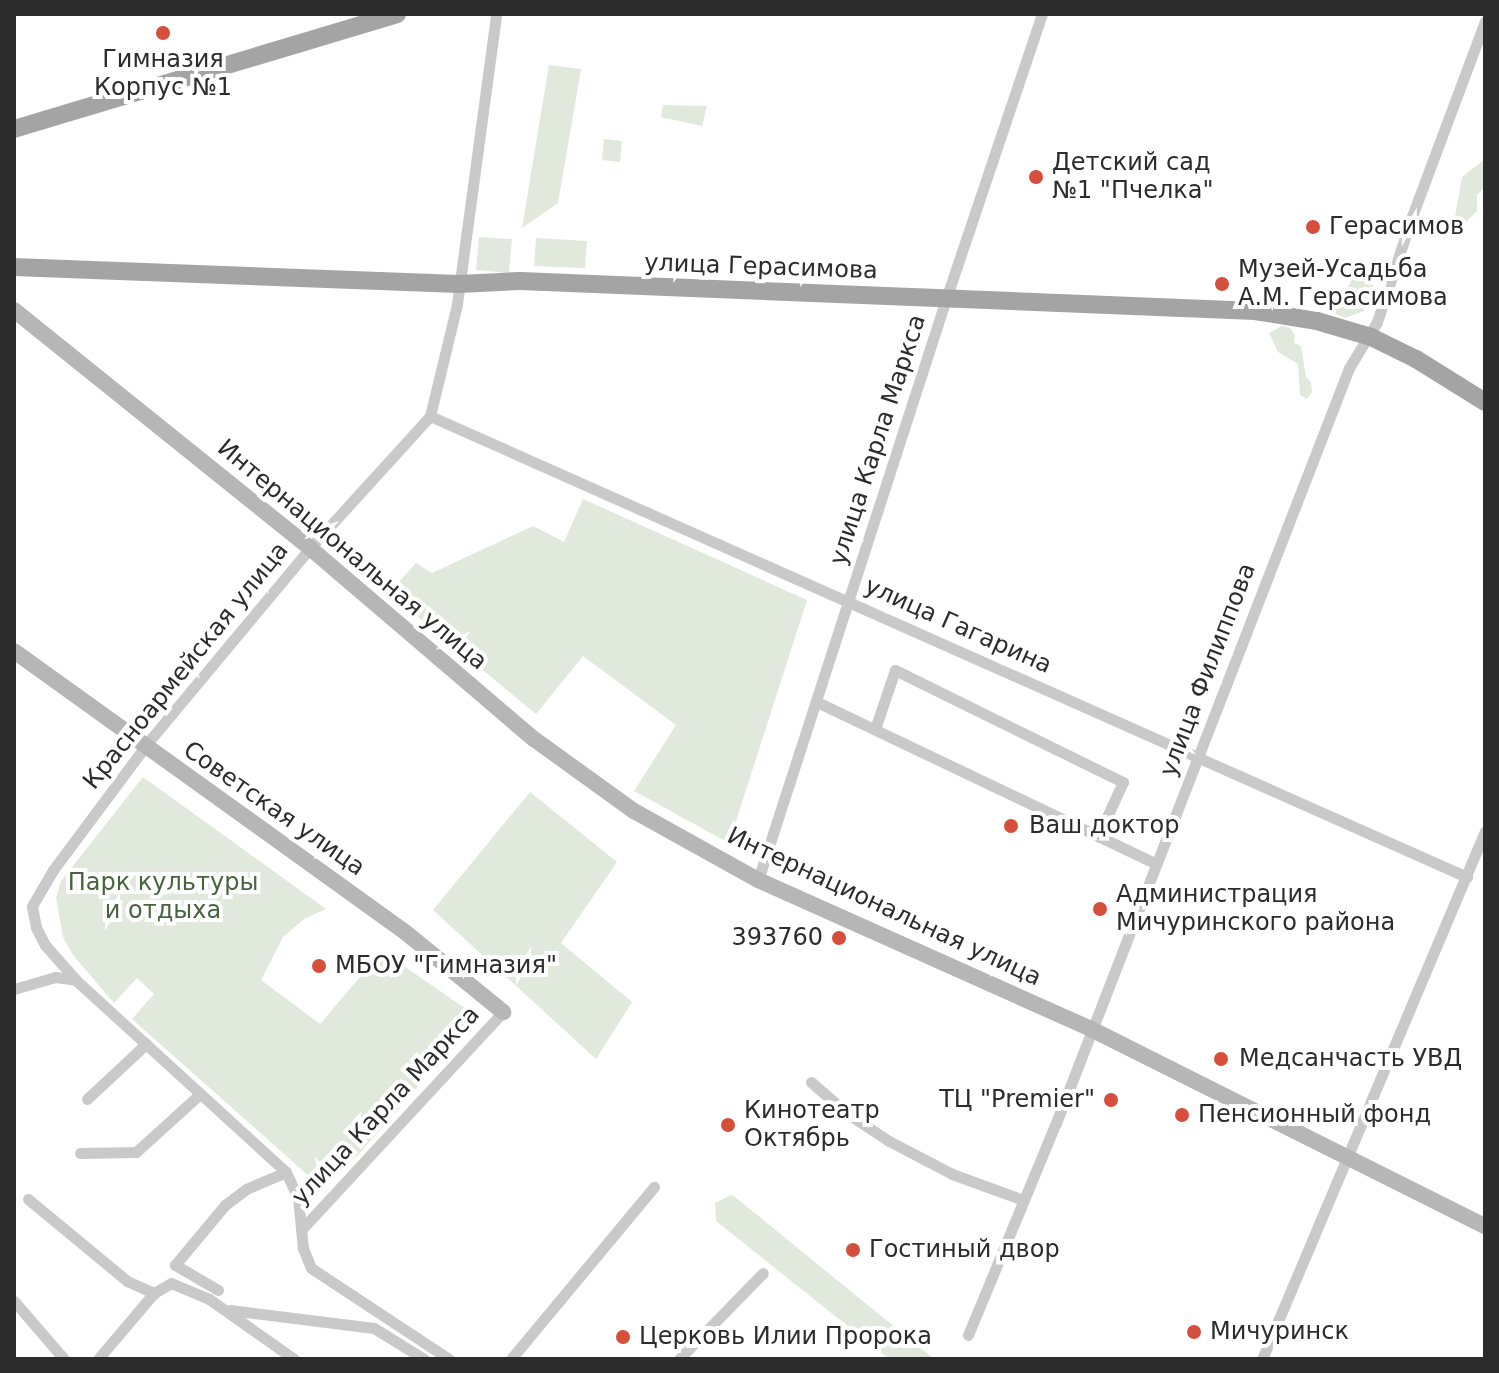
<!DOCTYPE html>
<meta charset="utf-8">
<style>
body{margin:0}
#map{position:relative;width:1499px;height:1373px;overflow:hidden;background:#fff;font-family:"DejaVu Sans",sans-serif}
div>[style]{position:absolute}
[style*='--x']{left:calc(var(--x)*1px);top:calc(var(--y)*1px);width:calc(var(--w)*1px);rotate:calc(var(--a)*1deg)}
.green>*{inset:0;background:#e0e9db}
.street>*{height:11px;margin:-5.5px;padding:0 5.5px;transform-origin:5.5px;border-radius:5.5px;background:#c9c9c9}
.secondary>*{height:16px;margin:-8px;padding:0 8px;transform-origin:8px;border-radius:8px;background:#b6b6b6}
.primary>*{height:18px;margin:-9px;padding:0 9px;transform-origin:9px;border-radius:9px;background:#a4a4a4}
.dots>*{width:22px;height:22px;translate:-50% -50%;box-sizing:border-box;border:4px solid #fff;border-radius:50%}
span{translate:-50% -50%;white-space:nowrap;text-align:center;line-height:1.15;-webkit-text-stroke:8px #fff;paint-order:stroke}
.poi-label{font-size:24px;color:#2c2c2c}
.left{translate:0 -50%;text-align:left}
.right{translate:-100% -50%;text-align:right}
.street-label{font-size:24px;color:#2c2c2c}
.park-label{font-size:24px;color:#48643e}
.frame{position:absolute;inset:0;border:16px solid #2c2c2c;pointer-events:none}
</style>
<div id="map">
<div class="green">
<div style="clip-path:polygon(549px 65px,581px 69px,558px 203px,522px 228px)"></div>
<div style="clip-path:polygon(663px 105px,707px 106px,702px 126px,661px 117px)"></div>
<div style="clip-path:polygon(604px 139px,622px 141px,620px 162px,602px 160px)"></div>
<div style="clip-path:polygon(1485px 159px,1485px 187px,1477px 195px,1477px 211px,1461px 227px,1454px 223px,1462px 177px)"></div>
<div style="clip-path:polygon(479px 237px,512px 239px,509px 273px,476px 270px)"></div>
<div style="clip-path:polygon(536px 238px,587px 241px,585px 268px,534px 266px)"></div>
<div style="clip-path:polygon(1363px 275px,1374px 283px,1364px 311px,1345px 318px,1334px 313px,1330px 305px,1335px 294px,1346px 291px,1353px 277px)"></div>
<div style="clip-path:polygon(1282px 326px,1290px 328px,1295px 335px,1294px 343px,1301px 346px,1306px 377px,1311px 382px,1312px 392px,1307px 399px,1300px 395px,1298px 364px,1278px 352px,1269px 333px)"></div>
<div style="clip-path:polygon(583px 499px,807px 600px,729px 843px,634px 791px,676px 725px,583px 656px,536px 714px,389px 593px,416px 563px,432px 573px,533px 526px,564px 542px)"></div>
<div style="clip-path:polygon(143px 777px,326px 909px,304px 919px,283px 937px,261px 980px,320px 1024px,382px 951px,479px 1018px,358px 1155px,319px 1185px,132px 1019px,154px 994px,137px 978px,114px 1003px,73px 955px,63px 937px,56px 898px,61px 881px)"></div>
<div style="clip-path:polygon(530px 792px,617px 862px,561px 943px,632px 1002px,596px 1059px,433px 910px)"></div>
<div style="clip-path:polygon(731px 1195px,735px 1197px,934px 1359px,889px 1359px,716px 1221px,715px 1203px)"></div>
</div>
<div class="street">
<div style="--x:430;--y:416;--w:1135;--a:23.97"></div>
<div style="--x:817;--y:702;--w:374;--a:25.5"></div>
<div style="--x:875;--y:729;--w:62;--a:-71.3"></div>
<div style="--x:895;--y:670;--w:254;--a:26.2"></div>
<div style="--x:1123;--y:782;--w:60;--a:114.8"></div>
<div style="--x:758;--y:880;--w:611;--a:-72.07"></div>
<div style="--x:946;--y:299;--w:301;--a:-71.4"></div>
<div style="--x:14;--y:989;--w:43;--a:-16.3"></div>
<div style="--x:55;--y:977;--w:21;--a:8"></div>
<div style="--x:811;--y:1082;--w:49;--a:40.9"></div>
<div style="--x:848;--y:1114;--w:49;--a:33.4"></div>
<div style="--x:889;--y:1141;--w:71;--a:27.6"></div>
<div style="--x:952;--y:1174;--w:76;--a:20.1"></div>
<div style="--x:87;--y:1099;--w:81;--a:-43"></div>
<div style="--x:80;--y:1153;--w:56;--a:-1"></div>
<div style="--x:136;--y:1152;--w:86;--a:-42.2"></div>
<div style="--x:28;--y:1199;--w:129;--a:39.6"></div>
<div style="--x:127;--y:1281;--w:30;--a:24"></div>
<div style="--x:301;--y:1230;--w:297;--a:-47.2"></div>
<div style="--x:218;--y:1290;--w:50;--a:-149.8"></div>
<div style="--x:175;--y:1265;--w:78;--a:-50.2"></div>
<div style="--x:225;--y:1205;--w:26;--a:-37"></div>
<div style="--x:246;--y:1189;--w:43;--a:-23"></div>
<div style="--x:14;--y:1301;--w:77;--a:49.2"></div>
<div style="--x:230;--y:1310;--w:145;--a:7.1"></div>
<div style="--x:374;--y:1328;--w:59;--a:31.8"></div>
<div style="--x:968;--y:1335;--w:230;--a:-67.5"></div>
<div style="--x:1056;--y:1123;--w:810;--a:-68.79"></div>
<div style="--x:1349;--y:368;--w:54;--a:-58.7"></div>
<div style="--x:1377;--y:322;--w:108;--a:-71.7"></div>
<div style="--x:1411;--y:219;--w:211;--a:-69.5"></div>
<div style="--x:98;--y:1359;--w:87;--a:-49.7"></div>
<div style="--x:154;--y:1293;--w:20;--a:-30"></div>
<div style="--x:171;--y:1283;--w:41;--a:22.8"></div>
<div style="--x:209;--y:1299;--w:104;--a:35.2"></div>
<div style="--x:449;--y:1359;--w:165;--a:-146.6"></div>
<div style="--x:311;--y:1268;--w:22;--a:-112"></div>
<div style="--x:303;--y:1248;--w:50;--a:-95.7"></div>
<div style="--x:298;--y:1198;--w:29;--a:-115"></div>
<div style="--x:286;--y:1172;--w:285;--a:-137.6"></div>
<div style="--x:76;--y:980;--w:47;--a:-131.5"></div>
<div style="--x:45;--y:945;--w:20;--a:-117"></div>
<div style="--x:36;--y:927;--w:21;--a:-101"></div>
<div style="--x:32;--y:906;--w:42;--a:-59.7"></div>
<div style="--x:53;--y:870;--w:162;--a:-53.3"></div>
<div style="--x:150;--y:740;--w:250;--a:-50.2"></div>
<div style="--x:310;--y:548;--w:178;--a:-47.7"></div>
<div style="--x:430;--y:416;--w:115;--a:-76.4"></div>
<div style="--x:457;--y:304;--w:293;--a:-82.3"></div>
<div style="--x:511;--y:1359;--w:224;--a:-50.3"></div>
<div style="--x:679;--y:1359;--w:120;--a:-45.7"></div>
<div style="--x:1262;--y:1359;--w:573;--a:-67.1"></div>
</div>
<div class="secondary">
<div style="--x:14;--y:310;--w:380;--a:38.8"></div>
<div style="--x:310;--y:548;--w:294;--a:40.5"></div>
<div style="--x:534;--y:739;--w:123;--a:35.8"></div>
<div style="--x:634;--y:811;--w:142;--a:29.1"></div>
<div style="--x:758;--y:880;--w:365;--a:24.1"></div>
<div style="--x:1091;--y:1029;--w:441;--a:26.6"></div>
<div style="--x:14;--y:651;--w:481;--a:35.7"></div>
<div style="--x:405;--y:932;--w:127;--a:39.2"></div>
</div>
<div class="primary">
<div style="--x:14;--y:129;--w:400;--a:-16.7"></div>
<div style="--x:14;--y:267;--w:445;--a:2.2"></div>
<div style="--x:459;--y:284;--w:61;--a:-2.8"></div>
<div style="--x:520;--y:281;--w:736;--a:2.34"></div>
<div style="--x:1255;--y:311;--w:63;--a:9.2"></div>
<div style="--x:1317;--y:321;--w:56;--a:16.5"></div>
<div style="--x:1371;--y:337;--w:50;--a:26.1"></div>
<div style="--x:1416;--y:359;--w:81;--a:31.9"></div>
</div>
<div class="dots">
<div style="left:163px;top:33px;background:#d64f3c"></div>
<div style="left:1036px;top:177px;background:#d64f3c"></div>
<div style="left:1313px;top:227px;background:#d64f3c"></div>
<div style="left:1222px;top:284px;background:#d64f3c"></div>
<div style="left:1011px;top:826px;background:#d64f3c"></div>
<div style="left:1100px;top:909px;background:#d64f3c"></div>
<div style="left:839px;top:938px;background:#d64f3c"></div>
<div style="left:319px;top:966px;background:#d64f3c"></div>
<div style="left:1221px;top:1059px;background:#d64f3c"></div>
<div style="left:1111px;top:1100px;background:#d64f3c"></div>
<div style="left:1182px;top:1115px;background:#d64f3c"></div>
<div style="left:728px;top:1125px;background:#d64f3c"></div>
<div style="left:853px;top:1250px;background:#d64f3c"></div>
<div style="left:1194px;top:1332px;background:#d64f3c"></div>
<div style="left:623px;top:1337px;background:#d64f3c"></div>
</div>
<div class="poi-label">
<span style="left:163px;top:74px">Гимназия<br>Корпус №1</span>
<span class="left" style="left:1052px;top:177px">Детский сад<br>№1 "Пчелка"</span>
<span class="left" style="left:1329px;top:227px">Герасимов</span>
<span class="left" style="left:1238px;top:284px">Музей-Усадьба<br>А.М. Герасимова</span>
<span class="left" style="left:1029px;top:826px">Ваш доктор</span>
<span class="left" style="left:1116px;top:909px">Администрация<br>Мичуринского района</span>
<span class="right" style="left:823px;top:938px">393760</span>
<span class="left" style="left:335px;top:966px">МБОУ "Гимназия"</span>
<span class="left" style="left:1239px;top:1059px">Медсанчасть УВД</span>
<span class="right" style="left:1095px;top:1100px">ТЦ "Premier"</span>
<span class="left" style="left:744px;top:1125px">Кинотеатр<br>Октябрь</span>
<span class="left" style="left:1198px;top:1115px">Пенсионный фонд</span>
<span class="left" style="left:869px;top:1250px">Гостиный двор</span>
<span class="left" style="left:1210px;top:1332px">Мичуринск</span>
<span class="left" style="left:639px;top:1337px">Церковь Илии Пророка</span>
</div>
<div class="street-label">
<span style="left:761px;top:267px;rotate:2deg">улица Герасимова</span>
<span style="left:878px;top:440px;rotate:-72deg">улица Карла Маркса</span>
<span style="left:352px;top:555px;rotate:40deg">Интернациональная улица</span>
<span style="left:958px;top:626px;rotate:24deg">улица Гагарина</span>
<span style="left:186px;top:666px;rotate:-51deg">Красноармейская улица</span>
<span style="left:1208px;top:670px;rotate:-69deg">улица Филиппова</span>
<span style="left:274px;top:809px;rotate:35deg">Советская улица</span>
<span style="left:884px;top:907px;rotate:25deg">Интернациональная улица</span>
<span style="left:386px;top:1106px;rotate:-47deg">улица Карла Маркса</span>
</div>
<div class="park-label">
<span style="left:163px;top:897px">Парк культуры<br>и отдыха</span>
</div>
<div class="frame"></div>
</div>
